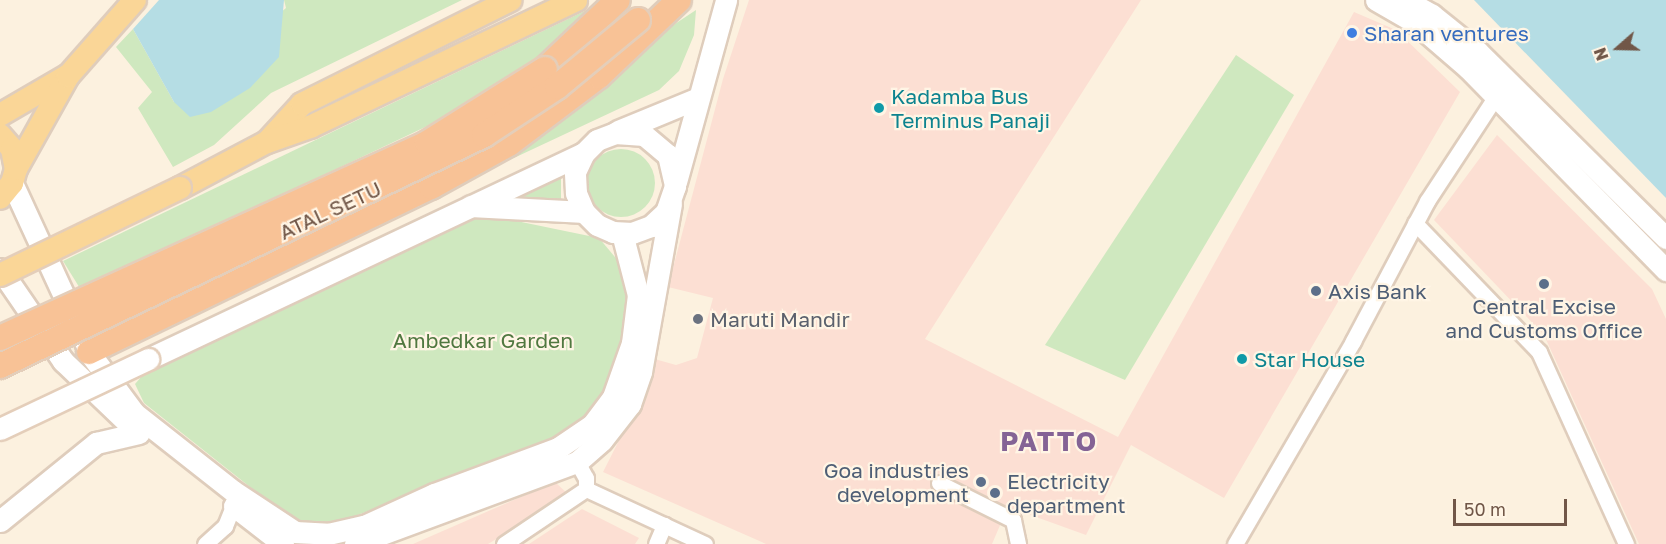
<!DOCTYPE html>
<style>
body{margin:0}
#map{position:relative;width:1666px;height:544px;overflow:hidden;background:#fcf1df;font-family:"Golos Text",sans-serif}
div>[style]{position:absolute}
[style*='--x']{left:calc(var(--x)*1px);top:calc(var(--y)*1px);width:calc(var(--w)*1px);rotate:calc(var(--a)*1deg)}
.commercial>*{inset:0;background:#fcdfd3}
.green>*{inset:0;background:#cfe8bf}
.round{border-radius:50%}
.water>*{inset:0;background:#b5dde4}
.roads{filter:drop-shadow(2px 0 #dfcdbc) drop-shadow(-2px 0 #dfcdbc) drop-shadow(0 2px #dfcdbc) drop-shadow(0 -2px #dfcdbc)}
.minor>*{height:15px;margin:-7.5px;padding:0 7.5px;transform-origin:7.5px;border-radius:7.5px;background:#fff}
.secondary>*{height:21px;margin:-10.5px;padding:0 10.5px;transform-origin:10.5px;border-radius:10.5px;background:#fff}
.primary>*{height:22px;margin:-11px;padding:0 11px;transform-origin:11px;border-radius:11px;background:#fad697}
.trunk>*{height:24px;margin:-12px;padding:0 12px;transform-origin:12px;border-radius:12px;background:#f8c296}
.bridges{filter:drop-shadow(2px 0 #e4ceba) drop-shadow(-2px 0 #e4ceba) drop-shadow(0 2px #e4ceba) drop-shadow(0 -2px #e4ceba)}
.secondary-bridge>*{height:21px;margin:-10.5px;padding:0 10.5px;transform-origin:10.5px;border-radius:10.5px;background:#fff}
.primary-bridge>*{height:22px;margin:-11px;padding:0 11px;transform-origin:11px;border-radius:11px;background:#fad697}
.trunk-bridge>*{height:24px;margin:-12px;padding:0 12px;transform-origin:12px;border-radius:12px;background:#f8c296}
.dots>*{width:16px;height:16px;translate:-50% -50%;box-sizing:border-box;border:3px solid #fff5e5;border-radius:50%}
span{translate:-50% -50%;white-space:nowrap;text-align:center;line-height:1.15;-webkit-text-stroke:4.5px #fff5e5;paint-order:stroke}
.shop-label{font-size:21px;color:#366cbe}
.left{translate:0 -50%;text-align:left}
.culture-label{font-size:21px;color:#0d838f}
.street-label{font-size:21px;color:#715748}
.service-label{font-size:21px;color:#4e5e75}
.right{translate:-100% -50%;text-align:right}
.worship-label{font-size:21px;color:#5b616d}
.park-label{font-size:21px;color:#507840}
.district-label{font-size:27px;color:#846395;font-weight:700;letter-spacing:1.5px}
.north{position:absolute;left:1588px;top:18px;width:60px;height:60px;-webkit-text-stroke:4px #fff5e5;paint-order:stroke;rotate:250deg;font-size:16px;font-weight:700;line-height:24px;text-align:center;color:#715748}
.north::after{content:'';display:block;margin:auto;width:21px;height:27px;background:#715748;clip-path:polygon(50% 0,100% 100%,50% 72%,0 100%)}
.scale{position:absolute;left:1453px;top:499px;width:114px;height:27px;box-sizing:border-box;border:3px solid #715748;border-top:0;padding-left:8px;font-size:18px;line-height:21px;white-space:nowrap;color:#715748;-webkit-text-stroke:4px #fff5e5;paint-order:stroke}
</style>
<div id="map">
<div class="commercial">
<div style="clip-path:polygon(749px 0,1141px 0,925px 339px,1118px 437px,1354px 12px,1396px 30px,1460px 92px,1224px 498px,1131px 445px,1086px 535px,1008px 507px,940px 473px,932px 490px,1001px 523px,992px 544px,766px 544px,603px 472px,641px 397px,651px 358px,676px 365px,697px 358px,713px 298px,668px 287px,723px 79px)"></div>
<div style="clip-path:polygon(1497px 135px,1652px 289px,1666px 319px,1666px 544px,1639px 544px,1544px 335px,1434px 220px)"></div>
<div style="clip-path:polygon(555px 482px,569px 495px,488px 544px,413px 544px)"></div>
<div style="clip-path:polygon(582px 509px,639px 538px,635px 544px,529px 544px)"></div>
</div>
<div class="green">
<div style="clip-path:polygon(284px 0,462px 0,271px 93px,214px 145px,173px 167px,138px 108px,152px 92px,116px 47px,133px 29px,174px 102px,286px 8px)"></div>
<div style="clip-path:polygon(593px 7px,537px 58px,438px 121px,81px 290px,63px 261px)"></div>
<div style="clip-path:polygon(696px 10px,694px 35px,679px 71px,659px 90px,128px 339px,414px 197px)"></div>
<div style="clip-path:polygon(1236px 55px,1294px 95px,1125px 380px,1045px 345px)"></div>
<div class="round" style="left:587px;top:149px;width:68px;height:68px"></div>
<div style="clip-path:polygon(561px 168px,561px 199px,507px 199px)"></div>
<div style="clip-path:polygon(473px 212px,599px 238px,620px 263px,629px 301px,627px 337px,603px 398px,591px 413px,555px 440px,334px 524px,310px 524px,294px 522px,144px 403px,135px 384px,149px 368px)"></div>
</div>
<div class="water">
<div style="clip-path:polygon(159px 0,284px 0,279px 57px,250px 88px,211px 112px,190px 117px,174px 102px,133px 29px)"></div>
<div style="clip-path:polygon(1474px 0,1666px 0,1666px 198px)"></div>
</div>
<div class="roads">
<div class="minor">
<div style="--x:1415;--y:223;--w:179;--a:46.1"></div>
<div style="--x:1539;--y:352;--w:211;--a:65.6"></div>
<div style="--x:577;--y:462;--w:18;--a:61"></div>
<div style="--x:586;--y:478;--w:11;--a:90"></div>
<div style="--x:939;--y:483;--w:83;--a:26.6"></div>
<div style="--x:1013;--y:520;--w:25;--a:78"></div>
<div style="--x:586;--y:489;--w:131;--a:24.8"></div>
<div style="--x:205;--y:544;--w:27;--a:-42"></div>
<div style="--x:225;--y:526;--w:22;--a:-68"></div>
<div style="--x:504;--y:544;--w:99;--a:-33.9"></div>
<div style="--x:656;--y:544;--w:21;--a:-67"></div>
<div style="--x:1235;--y:544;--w:235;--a:-59.8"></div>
<div style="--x:1353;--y:341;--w:158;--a:-62.1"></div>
<div style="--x:1427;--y:201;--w:133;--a:-56.7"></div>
</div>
<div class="secondary">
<div style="--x:1376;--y:0;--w:46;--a:29.9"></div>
<div style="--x:1416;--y:23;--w:69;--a:40.9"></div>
<div style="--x:1468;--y:68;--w:283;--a:45.6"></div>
<div style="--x:1405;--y:0;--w:31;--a:29"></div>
<div style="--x:1432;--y:15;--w:58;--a:38.7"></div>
<div style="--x:1477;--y:51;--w:266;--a:44.7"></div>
<div style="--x:618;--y:131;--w:87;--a:-22.4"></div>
<div style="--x:676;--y:182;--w:189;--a:-74.6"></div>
<div style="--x:12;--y:183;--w:189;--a:65.3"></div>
<div style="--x:91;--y:355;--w:72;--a:53.4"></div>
<div style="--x:134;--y:413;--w:126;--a:38.2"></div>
<div style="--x:233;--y:491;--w:74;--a:33.5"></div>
<div style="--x:295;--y:532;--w:33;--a:3"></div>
<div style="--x:328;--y:534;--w:37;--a:-13"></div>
<div style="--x:364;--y:526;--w:77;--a:-24.6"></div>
<div style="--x:434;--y:494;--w:132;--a:-20.4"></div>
<div style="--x:558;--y:448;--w:41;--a:-34.1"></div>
<div style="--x:592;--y:425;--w:35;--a:-53"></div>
<div style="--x:613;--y:397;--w:57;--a:-70.6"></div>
<div style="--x:632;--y:343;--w:48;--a:-82.9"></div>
<div style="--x:638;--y:295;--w:64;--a:-104.5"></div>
<div style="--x:471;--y:206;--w:113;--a:3"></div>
<div style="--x:0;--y:269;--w:112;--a:55.6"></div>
<div style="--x:63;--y:361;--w:94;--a:43.7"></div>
<div style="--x:148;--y:359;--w:482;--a:-25.3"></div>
<div style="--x:584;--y:153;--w:18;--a:-45"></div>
<div style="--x:597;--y:140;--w:19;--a:-21"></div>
<div style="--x:615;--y:133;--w:29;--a:4"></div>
<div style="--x:644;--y:135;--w:31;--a:40"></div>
<div style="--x:668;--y:155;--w:32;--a:77"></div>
<div style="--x:675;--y:186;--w:28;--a:109"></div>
<div style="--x:666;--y:212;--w:21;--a:137"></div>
<div style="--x:651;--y:226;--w:20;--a:160"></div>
<div style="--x:632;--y:233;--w:19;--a:-177"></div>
<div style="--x:613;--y:232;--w:17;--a:-156"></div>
<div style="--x:597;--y:225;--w:18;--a:-135"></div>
<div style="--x:584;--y:212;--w:21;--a:-113"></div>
<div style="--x:576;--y:193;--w:21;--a:-93"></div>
<div style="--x:575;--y:172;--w:21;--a:-65"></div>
<div style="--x:234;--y:506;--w:62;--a:37.8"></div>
<div style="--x:0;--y:521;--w:124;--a:-39.1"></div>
<div style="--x:96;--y:443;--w:44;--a:-13.1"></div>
<div style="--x:355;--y:544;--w:237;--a:-20.3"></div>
<div style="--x:577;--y:462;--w:33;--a:-41"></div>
<div style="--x:602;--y:440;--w:46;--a:-52.1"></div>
<div style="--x:630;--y:404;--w:34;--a:-71"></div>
<div style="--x:641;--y:372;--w:171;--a:-79.9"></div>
</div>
<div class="primary">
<div style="--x:0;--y:115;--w:78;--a:-30.2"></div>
<div style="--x:0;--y:135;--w:18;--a:49"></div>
<div style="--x:12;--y:149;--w:20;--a:79"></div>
<div style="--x:16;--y:169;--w:15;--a:106"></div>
<div style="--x:12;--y:183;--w:19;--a:129"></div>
<div style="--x:268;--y:141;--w:50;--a:-47.4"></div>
<div style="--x:302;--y:104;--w:233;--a:-26.5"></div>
<div style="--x:16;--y:169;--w:107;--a:-60.8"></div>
<div style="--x:68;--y:76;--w:101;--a:-48.6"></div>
<div style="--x:180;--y:188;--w:98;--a:-27.9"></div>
<div style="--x:267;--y:142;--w:46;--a:-19.2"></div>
<div style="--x:310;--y:127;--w:295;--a:-25.5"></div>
</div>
<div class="trunk">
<div style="--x:545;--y:69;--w:100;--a:-43.4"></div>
<div style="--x:89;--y:352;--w:380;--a:-25.8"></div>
<div style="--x:431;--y:187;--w:89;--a:-28.9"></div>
<div style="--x:509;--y:144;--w:113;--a:-37.1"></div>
<div style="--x:599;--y:76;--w:110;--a:-43.5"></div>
</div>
</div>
<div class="bridges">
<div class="secondary-bridge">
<div style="--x:0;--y:429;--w:164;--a:-25.3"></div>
</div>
<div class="primary-bridge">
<div style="--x:0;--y:275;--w:200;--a:-25.8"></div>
</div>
<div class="trunk-bridge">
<div style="--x:0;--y:338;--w:469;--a:-24.5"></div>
<div style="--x:427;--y:143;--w:139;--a:-32.1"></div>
<div style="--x:0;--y:366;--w:536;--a:-25.51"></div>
<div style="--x:484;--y:135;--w:87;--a:-33.3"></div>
<div style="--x:557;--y:87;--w:105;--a:-39.6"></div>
</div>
</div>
<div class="dots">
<div style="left:1352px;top:33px;background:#3f7fe0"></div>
<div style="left:879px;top:108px;background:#0f9aa8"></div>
<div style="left:1544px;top:284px;background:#5c6f8a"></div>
<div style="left:1316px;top:291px;background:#5c6f8a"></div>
<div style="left:698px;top:319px;background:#6b7280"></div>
<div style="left:1242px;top:359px;background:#0f9aa8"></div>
<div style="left:981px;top:482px;background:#5c6f8a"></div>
<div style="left:995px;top:493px;background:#5c6f8a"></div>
</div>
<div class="shop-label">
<span class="left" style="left:1364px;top:33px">Sharan ventures</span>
</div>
<div class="culture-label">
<span class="left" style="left:891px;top:108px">Kadamba Bus<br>Terminus Panaji</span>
<span class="left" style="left:1254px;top:359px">Star House</span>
</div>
<div class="street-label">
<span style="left:330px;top:210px;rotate:-25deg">ATAL SETU</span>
</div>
<div class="service-label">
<span class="left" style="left:1328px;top:291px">Axis Bank</span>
<span style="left:1544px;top:318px">Central Excise<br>and Customs Office</span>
<span class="right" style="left:969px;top:482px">Goa industries<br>development</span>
<span class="left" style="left:1007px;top:493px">Electricity<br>department</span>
</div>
<div class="worship-label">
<span class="left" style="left:710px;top:319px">Maruti Mandir</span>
</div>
<div class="park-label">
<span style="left:483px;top:340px">Ambedkar Garden</span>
</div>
<div class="district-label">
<span style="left:1049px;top:442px">PATTO</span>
</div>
<div class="north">N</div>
<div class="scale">50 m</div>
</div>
